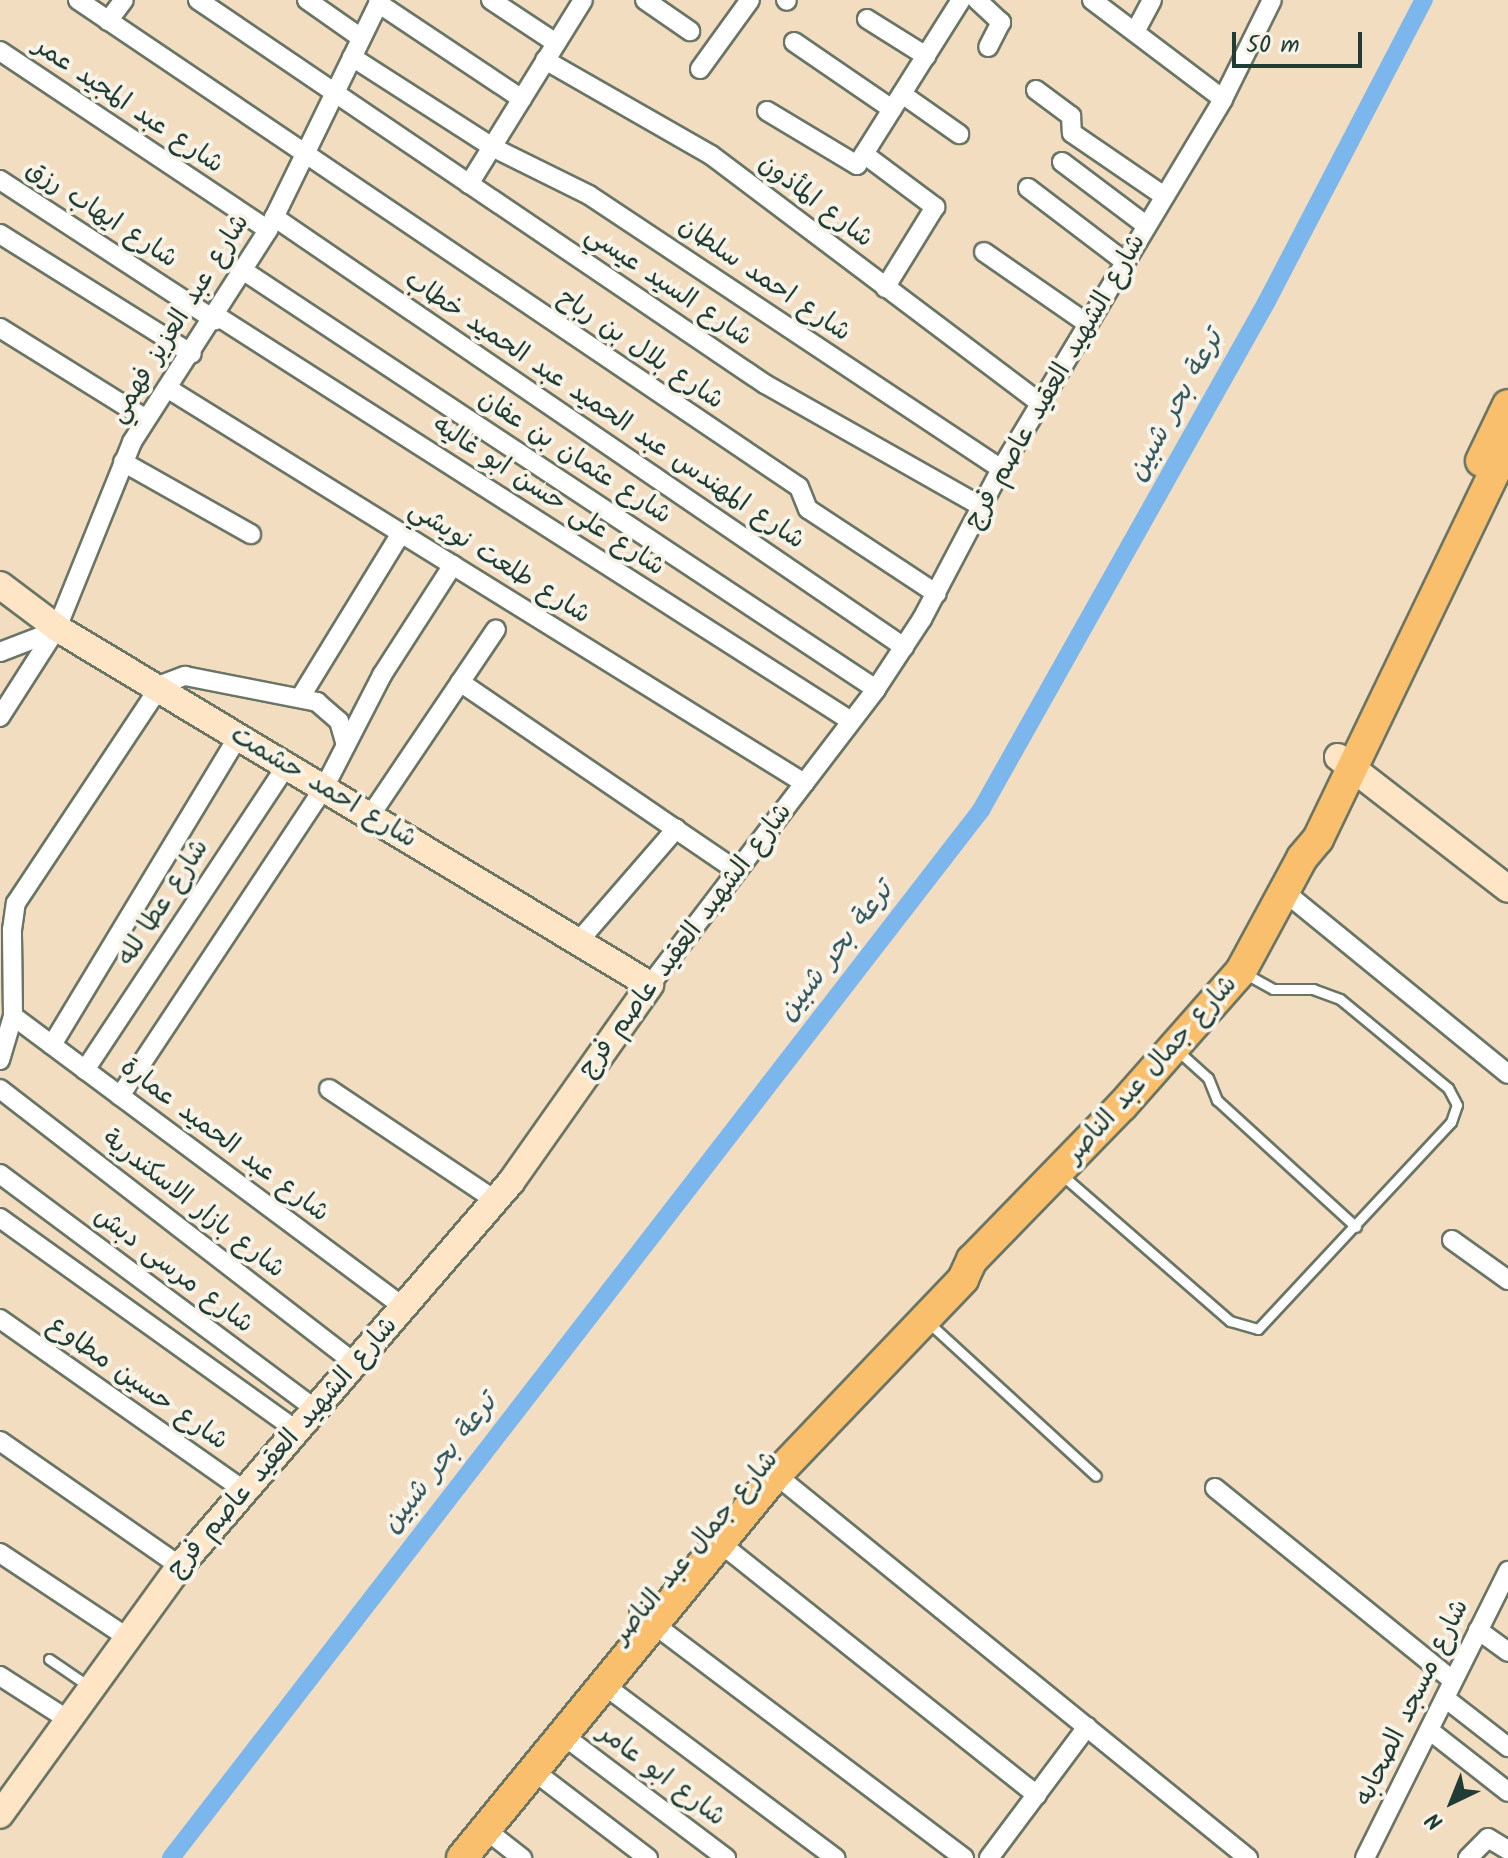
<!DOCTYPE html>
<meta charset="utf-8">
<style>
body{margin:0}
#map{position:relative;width:1508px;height:1858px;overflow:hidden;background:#f3ddc0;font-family:Kalam,"Playpen Sans Arabic",sans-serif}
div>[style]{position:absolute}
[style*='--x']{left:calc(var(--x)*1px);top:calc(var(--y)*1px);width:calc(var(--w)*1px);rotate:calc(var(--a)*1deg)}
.canal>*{height:18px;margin:-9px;padding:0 9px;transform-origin:9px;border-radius:9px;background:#7bb6ec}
.roads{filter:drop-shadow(2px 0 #697565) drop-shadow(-2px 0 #697565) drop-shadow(0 2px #697565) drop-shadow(0 -2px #697565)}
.lane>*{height:9px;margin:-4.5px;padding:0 4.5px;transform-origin:4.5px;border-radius:4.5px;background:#fff}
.street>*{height:18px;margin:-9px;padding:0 9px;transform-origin:9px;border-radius:9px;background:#fff}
.secondary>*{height:26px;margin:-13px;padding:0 13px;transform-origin:13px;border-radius:13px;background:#fde5c5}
.primary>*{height:30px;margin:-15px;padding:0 15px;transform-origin:15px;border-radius:15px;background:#f9bf6d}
span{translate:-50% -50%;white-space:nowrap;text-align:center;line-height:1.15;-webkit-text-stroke:8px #f7f3e8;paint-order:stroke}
.street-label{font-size:26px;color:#1f3d34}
.water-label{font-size:28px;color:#365b62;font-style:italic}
.north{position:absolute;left:1412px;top:1762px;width:80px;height:80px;-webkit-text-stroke:6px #f7f3e8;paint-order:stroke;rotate:223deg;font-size:22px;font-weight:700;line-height:32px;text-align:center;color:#1f3d34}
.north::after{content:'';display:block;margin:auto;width:28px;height:36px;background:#1f3d34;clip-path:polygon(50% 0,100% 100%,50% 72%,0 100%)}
.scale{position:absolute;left:1232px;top:32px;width:130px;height:36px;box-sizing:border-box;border:4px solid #1f3d34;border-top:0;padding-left:10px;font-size:24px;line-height:28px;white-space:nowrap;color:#1f3d34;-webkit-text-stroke:6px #f7f3e8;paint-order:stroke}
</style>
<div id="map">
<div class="canal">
<div style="--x:171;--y:1858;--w:1325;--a:-52.3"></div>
<div style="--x:981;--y:810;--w:582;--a:-60.66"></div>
<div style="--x:1266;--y:303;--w:342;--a:-62.5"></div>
</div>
<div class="roads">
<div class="lane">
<div style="--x:1178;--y:1051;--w:40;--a:42"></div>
<div style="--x:1208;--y:1078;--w:24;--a:68"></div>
<div style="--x:1217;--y:1100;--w:188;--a:42.4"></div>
<div style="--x:1062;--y:1175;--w:223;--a:41"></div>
<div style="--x:1230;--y:1321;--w:29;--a:16"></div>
<div style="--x:1258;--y:1329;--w:283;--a:-47"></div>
<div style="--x:1451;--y:1122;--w:18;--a:-71"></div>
<div style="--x:1457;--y:1105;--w:19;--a:-118"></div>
<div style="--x:1448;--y:1088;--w:140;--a:-140.5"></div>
<div style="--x:1340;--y:999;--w:29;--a:-160"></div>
<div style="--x:1313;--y:989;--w:40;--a:180"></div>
<div style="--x:1273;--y:989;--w:33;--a:-151"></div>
<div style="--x:929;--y:1323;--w:226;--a:42.5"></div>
<div style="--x:49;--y:1659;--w:50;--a:34.3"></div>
</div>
<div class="street">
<div style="--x:78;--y:0;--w:870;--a:34.04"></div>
<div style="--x:799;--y:487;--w:24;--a:68"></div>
<div style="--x:808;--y:509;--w:154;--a:33.4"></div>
<div style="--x:198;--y:0;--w:685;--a:34.11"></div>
<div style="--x:765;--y:384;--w:249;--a:29.5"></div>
<div style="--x:307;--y:0;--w:66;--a:35.1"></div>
<div style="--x:491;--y:0;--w:78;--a:33.5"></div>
<div style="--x:645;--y:0;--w:55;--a:34.6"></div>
<div style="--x:786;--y:0;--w:1;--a:45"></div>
<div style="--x:977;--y:0;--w:33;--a:43"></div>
<div style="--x:1001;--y:22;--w:28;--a:117"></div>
<div style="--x:1092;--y:0;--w:164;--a:37.1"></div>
<div style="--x:378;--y:3;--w:173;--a:33.7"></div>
<div style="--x:867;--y:19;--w:70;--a:32.1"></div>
<div style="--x:108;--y:21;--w:26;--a:-53"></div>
<div style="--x:1135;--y:32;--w:36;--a:-62"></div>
<div style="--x:794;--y:42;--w:119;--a:34.4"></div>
<div style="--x:0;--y:51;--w:322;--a:33.7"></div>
<div style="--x:352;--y:57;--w:166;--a:32.7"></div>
<div style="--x:492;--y:147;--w:108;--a:26.3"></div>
<div style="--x:589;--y:195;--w:495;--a:33.6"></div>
<div style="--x:545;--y:60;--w:191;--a:29.8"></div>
<div style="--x:711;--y:155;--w:412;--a:37"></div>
<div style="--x:700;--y:69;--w:85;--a:-54.1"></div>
<div style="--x:1036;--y:90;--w:44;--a:36.6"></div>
<div style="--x:1071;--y:116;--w:17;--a:87"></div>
<div style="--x:1072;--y:133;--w:112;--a:34.4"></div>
<div style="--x:902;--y:94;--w:70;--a:35.1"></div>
<div style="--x:767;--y:111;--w:105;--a:31"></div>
<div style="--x:857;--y:165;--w:195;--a:-57.8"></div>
<div style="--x:864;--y:154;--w:89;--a:36.7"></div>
<div style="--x:935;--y:207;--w:95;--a:121.7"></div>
<div style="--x:1062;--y:162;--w:106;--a:37"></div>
<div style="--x:0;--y:180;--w:257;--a:33.1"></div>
<div style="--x:469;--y:184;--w:216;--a:-58.2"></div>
<div style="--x:1028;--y:188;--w:122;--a:37.3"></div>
<div style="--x:274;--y:217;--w:763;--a:34.32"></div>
<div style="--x:0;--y:234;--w:226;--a:32"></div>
<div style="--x:984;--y:252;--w:126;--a:34.7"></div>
<div style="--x:244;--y:271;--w:758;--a:33.48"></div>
<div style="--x:217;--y:316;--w:752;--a:32.57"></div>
<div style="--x:0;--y:328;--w:172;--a:31.9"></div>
<div style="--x:167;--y:388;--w:750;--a:31.8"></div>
<div style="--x:123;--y:462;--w:147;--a:29.4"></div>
<div style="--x:0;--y:652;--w:56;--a:-21"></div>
<div style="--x:460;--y:682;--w:335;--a:34.3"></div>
<div style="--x:300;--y:698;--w:193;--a:-58.5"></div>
<div style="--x:0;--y:717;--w:106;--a:-57.4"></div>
<div style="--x:57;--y:628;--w:201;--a:-68"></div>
<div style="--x:132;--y:442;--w:252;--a:-57.3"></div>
<div style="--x:268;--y:230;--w:256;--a:-64"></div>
<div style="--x:370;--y:816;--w:225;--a:-56"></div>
<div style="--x:1286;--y:893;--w:286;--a:39.2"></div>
<div style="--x:578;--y:942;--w:150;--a:-49.1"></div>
<div style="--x:650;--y:985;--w:372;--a:-52.6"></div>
<div style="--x:876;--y:689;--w:84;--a:-56.7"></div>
<div style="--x:922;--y:619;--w:170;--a:-62.2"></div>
<div style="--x:1001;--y:469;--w:431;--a:-59"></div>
<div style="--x:1223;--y:99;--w:110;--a:-63.7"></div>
<div style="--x:13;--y:1016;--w:487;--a:36.7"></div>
<div style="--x:52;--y:1045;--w:360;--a:-58.9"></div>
<div style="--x:0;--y:1060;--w:46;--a:-73.5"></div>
<div style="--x:13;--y:1016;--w:86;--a:-90.7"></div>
<div style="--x:12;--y:930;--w:27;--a:-82"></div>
<div style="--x:16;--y:903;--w:262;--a:-56.4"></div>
<div style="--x:161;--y:685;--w:26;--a:-21"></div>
<div style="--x:185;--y:676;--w:135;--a:11.1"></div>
<div style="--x:317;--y:702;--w:29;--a:41"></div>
<div style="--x:339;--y:721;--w:25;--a:74"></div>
<div style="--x:85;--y:1070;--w:364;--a:-56.5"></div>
<div style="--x:0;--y:1089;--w:448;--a:37.7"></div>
<div style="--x:329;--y:1089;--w:200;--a:33.8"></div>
<div style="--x:120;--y:1096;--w:369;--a:-56.5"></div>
<div style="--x:324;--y:788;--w:127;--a:-62.8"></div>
<div style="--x:382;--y:675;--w:131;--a:-57.2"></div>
<div style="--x:0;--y:1174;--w:393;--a:36.7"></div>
<div style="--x:0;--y:1218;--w:365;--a:35.6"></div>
<div style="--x:1452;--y:1240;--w:69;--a:35.5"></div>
<div style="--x:0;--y:1319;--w:299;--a:35.1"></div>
<div style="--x:0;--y:1441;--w:219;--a:34.8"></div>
<div style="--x:776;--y:1475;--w:608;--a:39.06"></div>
<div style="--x:1215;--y:1488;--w:306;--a:39"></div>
<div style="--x:720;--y:1543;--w:405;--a:38.5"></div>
<div style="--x:0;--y:1553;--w:152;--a:33.5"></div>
<div style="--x:639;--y:1613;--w:407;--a:37"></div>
<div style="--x:1478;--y:1630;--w:37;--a:36"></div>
<div style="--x:0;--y:1676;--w:80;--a:32.7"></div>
<div style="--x:604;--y:1685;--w:289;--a:36.8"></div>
<div style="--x:1445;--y:1698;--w:80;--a:37.9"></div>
<div style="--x:1429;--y:1730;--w:100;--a:38.1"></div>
<div style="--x:564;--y:1736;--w:203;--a:37"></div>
<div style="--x:535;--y:1772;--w:142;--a:37.3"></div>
<div style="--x:486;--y:1830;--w:46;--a:37.9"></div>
<div style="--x:989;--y:1858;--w:164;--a:-53.2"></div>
<div style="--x:1365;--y:1858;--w:321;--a:-63.5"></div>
<div style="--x:1468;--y:1858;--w:28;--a:-45"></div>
<div style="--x:1488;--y:1838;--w:23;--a:31"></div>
</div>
<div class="secondary">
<div style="--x:0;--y:585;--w:71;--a:37"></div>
<div style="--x:57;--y:628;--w:692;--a:31.05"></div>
<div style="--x:650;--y:985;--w:241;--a:125.2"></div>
<div style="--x:511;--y:1182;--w:507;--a:130.76"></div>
<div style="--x:180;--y:1566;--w:307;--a:125.9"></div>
<div style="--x:1338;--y:757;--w:215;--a:37.8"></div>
</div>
<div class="primary">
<div style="--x:1481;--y:461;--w:62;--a:-64.3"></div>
<div style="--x:462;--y:1858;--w:495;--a:-50.7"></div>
<div style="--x:776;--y:1475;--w:271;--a:-46.3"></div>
<div style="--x:963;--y:1279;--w:21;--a:-65"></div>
<div style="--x:972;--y:1260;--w:215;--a:-45.8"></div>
<div style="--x:1122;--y:1106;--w:180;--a:-48.6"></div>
<div style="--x:1241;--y:971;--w:128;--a:-61.6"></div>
<div style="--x:1302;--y:858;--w:25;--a:-50"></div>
<div style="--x:1318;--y:839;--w:438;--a:-64.3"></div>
</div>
</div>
<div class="street-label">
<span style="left:128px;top:106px;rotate:34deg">شارع عبد المجيد عمر</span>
<span style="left:815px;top:202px;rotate:37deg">شارع المأذون</span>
<span style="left:101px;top:215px;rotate:33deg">شارع ايهاب رزق</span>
<span style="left:764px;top:280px;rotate:34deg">شارع احمد سلطان</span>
<span style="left:668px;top:287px;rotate:34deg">شارع السيد عيسي</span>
<span style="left:180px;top:319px;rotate:-58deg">شارع عبد العزيز فهمي</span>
<span style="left:640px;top:350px;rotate:34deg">شارع بلال بن رباح</span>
<span style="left:1056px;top:382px;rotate:-60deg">شارع الشهيد العقيد عاصم فرج</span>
<span style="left:604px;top:411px;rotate:34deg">شارع المهندس عبد الحميد عبد الحميد خطاب</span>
<span style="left:574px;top:458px;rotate:33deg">شارع عثمان بن عفان</span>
<span style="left:548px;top:497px;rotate:33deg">شارع على حسن ابو غاليه</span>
<span style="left:499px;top:563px;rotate:32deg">شارع طلعت نويشي</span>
<span style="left:323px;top:788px;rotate:31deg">شارع احمد حشمت</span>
<span style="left:164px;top:903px;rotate:-57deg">شارع عطا لله</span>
<span style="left:686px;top:941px;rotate:-53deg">شارع الشهيد العقيد عاصم فرج</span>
<span style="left:1152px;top:1070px;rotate:-48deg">شارع جمال عبد الناصر</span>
<span style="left:224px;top:1141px;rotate:37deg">شارع عبد الحميد عمارة</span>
<span style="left:193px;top:1205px;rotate:38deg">شارع بازار الاسكندرية</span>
<span style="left:173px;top:1271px;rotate:37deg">شارع مرسى دبش</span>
<span style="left:137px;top:1384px;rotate:35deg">شارع حسين مطاوع</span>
<span style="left:283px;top:1448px;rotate:-49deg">شارع الشهيد العقيد عاصم فرج</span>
<span style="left:696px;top:1548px;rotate:-50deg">شارع جمال عبد الناصر</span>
<span style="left:1413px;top:1703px;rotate:-64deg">شارع مسجد الصحابه</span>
<span style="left:661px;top:1776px;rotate:37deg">شارع ابو عامر</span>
</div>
<div class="water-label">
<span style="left:1176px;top:406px;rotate:-61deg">ترعة بحر شبين</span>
<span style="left:836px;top:952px;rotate:-52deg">ترعة بحر شبين</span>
<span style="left:440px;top:1464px;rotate:-52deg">ترعة بحر شبين</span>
</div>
<div class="north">N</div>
<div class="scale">50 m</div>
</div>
